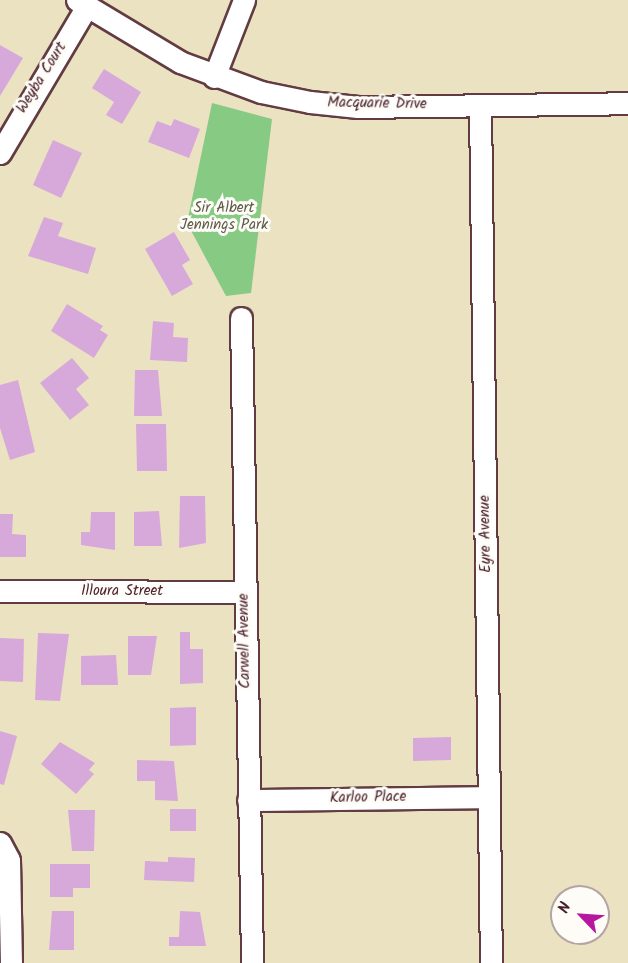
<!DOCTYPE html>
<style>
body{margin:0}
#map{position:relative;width:628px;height:963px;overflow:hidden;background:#ebe2c1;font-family:Kalam,sans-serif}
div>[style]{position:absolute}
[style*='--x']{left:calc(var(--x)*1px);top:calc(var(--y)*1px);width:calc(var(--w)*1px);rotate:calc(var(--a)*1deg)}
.green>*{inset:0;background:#87ca83}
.building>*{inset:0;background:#d7a9da}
.roads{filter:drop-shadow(2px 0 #623c42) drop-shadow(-2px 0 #623c42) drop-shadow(0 2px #623c42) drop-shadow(0 -2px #623c42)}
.minor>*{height:21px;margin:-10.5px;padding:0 10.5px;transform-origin:10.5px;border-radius:10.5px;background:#fff}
span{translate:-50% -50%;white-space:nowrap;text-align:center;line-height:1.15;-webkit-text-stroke:6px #fdfcf7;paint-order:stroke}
.street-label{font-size:15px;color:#4a1f2b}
.park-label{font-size:15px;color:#5f5b4a}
.north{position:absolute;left:550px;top:885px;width:60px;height:60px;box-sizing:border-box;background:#fdfcf7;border:2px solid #b5a4a5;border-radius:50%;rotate:295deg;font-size:16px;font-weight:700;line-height:24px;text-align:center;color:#4a1f2b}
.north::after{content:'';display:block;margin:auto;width:21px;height:27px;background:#b5179e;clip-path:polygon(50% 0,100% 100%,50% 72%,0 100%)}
</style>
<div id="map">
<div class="green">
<div style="clip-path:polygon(212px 103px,272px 119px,251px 293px,226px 296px,187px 223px)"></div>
</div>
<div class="building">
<div style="clip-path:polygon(0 36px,0 45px,23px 58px,0 96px)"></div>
<div style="clip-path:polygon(104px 69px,141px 92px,122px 124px,106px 115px,114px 102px,92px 88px)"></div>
<div style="clip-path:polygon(174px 119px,200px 129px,189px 158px,148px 142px,157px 121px,171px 126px)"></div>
<div style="clip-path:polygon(53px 140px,82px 153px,61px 198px,33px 185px)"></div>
<div style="clip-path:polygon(44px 217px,63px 223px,58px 236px,96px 248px,88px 274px,28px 256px)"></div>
<div style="clip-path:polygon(174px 232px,190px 260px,182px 265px,193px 284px,172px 296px,145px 249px)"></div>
<div style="clip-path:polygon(67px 304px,103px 326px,100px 330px,108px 335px,94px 358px,51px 331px)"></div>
<div style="clip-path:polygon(153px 321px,174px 323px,173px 337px,188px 338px,187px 362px,150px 360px)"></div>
<div style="clip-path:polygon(72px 358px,89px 378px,76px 389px,89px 405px,70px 420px,40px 383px)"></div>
<div style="clip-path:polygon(135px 370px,158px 370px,162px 416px,134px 416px)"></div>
<div style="clip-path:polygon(18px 380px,35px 452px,10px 460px,0 428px,0 385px)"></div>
<div style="clip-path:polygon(136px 424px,166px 424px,167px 471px,137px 471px)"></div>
<div style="clip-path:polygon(180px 496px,205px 496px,206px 543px,179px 548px)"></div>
<div style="clip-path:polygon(159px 511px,162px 546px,134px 546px,134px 512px)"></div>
<div style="clip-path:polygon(91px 512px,115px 512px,115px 550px,81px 545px,81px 532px,90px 532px)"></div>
<div style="clip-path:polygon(0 514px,13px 514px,12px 534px,26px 535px,26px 557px,0 557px)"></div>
<div style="clip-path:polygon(180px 632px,190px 632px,190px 649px,203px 649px,203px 683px,180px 684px)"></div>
<div style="clip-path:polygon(38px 633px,69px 634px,60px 701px,35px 700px)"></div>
<div style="clip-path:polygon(128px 636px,157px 636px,151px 675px,128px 675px)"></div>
<div style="clip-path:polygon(0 638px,24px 639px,23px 682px,0 681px)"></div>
<div style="clip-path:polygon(116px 655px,118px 685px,81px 685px,81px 656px)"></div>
<div style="clip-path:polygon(196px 707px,196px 745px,170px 746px,170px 708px)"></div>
<div style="clip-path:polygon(0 731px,17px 736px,4px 785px,0 784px)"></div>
<div style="clip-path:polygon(451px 737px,451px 760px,413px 761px,413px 738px)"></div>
<div style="clip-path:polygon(60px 742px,95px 763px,89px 770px,94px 774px,76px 794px,41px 764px)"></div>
<div style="clip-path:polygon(137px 760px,174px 761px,178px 801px,155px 800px,155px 781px,137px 781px)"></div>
<div style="clip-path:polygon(170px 809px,196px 809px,196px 831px,170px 831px)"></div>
<div style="clip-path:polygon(68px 810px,95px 810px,94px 851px,72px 851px)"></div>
<div style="clip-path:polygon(168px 857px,195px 858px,194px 882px,144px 880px,145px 861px,168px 862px)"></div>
<div style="clip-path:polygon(50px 864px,90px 864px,90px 888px,73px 888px,73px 897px,50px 897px)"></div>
<div style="clip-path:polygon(52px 911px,74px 911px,74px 950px,49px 950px)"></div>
<div style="clip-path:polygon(180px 911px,200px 912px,206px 946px,169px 946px,169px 937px,179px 937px)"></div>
</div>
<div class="roads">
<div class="minor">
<div style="--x:77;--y:0;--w:120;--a:31"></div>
<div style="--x:180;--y:62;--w:86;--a:20.3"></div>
<div style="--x:261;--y:92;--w:50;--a:11.5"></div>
<div style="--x:310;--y:102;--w:48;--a:5.9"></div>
<div style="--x:358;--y:107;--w:270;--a:-0.8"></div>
<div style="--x:214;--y:77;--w:83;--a:-68.7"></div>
<div style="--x:480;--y:105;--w:858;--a:89.27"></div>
<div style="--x:0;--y:153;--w:171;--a:-59.4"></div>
<div style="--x:241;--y:318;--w:645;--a:89.02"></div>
<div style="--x:0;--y:591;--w:244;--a:0.2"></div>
<div style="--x:248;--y:800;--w:241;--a:-0.7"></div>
<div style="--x:0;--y:843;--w:19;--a:62"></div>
<div style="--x:9;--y:860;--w:103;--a:88.9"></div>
</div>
</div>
<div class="street-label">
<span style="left:42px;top:78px;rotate:-58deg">Weyba Court</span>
<span style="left:377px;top:104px;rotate:1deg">Macquarie Drive</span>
<span style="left:486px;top:534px;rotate:-91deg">Eyre Avenue</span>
<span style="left:122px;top:592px">Illoura Street</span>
<span style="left:245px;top:641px;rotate:-91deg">Carwell Avenue</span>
<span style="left:368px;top:798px;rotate:-1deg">Karloo Place</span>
</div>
<div class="park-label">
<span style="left:224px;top:217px">Sir Albert<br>Jennings Park</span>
</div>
<div class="north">N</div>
</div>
